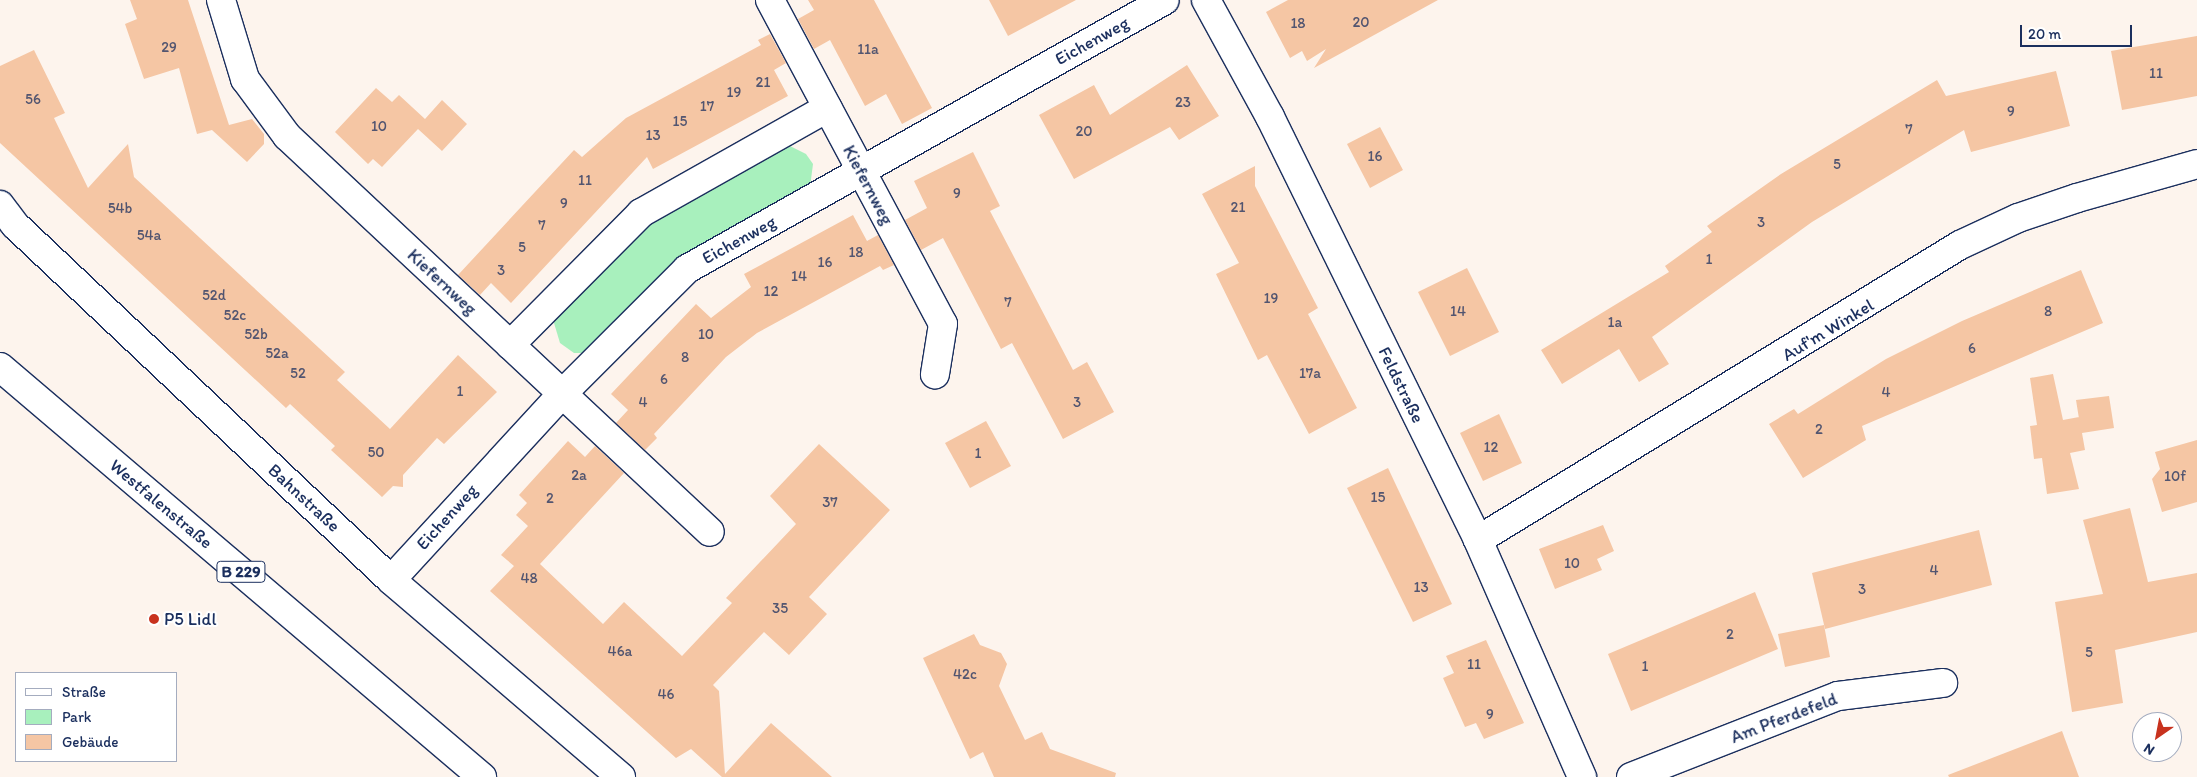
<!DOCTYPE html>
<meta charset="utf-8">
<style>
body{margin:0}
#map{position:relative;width:2197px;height:777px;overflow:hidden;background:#fdf4ed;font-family:Itim,sans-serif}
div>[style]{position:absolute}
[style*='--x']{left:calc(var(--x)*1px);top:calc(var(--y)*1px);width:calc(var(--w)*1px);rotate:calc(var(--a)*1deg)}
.green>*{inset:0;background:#a8f0bd}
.building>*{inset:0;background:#f5c6a4}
.roads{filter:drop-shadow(1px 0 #1b2f5e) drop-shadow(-1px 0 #1b2f5e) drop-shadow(0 1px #1b2f5e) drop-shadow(0 -1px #1b2f5e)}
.minor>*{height:28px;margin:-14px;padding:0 14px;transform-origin:14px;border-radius:14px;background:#fff}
.major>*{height:28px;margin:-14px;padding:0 14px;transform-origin:14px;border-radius:14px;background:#fff}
.dots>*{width:14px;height:14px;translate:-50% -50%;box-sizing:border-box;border:2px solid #fff;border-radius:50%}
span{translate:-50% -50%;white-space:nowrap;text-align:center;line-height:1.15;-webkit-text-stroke:4px #fff;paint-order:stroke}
.number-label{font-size:15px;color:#525570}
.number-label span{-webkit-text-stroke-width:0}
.shield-label span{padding:1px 4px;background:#fff;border:1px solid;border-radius:4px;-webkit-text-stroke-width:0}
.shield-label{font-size:16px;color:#1b2f5e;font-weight:700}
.street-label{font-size:18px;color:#1b2f5e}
.poi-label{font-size:18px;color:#1b2f5e}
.left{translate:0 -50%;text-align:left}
.legend{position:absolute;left:15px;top:672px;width:162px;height:90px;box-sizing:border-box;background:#fff;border:1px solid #a4acbf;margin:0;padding:6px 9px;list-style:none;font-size:15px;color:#1b2f5e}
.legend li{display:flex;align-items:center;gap:10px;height:25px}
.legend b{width:25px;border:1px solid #a4acbf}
.north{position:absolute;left:2132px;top:712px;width:50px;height:50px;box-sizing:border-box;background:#fff;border:1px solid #a4acbf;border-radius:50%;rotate:213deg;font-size:14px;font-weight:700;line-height:20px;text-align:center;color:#1b2f5e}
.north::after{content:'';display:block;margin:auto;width:18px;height:22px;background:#c8321e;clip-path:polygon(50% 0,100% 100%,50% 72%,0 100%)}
.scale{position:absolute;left:2020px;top:25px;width:112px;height:22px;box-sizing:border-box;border:2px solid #1b2f5e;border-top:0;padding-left:6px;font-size:15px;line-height:18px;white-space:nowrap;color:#1b2f5e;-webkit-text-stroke:4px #fff;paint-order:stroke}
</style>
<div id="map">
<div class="green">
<div style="clip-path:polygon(786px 144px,806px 154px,813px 164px,810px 187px,589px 353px,574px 353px,560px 343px,554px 323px,557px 309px,630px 234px)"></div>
</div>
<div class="building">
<div style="clip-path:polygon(130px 0,188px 0,229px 125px,252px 119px,264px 134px,264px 144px,247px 162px,212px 130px,197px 134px,179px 68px,144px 79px,125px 24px,137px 19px)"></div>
<div style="clip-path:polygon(808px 0,874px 0,932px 108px,902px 124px,886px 94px,865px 106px,830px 40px,814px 49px,798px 19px,814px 10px)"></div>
<div style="clip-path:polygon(989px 0,1076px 0,1008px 36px)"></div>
<div style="clip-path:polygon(1288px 0,1438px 0,1314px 68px,1326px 49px,1307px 61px,1302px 51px,1290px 58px,1266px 12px)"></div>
<div style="clip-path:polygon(770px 34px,786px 63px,774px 70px,788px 96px,653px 169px,647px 157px,511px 303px,491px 283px,480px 295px,458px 275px,574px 150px,582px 157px,626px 118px,761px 45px,758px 40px)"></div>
<div style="clip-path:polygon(2197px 36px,2197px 96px,2122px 110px,2111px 51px)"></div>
<div style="clip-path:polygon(34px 50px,65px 113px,54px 118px,88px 188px,128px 144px,134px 177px,345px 372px,337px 380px,390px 429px,458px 355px,497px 392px,444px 444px,437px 438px,403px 475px,403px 487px,393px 486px,382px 497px,331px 450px,335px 446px,290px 404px,286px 408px,0 143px,0 66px)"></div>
<div style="clip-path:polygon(1187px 65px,1219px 116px,1179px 140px,1170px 127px,1074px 179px,1039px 115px,1094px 85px,1110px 115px)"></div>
<div style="clip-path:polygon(2056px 71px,2070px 126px,1971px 152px,1964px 130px,1812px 222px,1652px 337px,1669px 364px,1639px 382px,1619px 349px,1562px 384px,1541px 350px,1669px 272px,1665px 266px,1712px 232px,1707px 226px,1781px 174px,1937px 80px,1946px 96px)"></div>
<div style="clip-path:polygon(376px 88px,392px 102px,399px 95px,425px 119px,442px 100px,467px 124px,442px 151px,418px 129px,382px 167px,373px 159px,368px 164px,335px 132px)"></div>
<div style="clip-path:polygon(1380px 127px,1403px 170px,1370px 188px,1347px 144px)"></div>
<div style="clip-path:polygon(973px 152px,1000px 206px,990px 211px,1073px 370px,1087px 362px,1114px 412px,1063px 439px,1012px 343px,1001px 349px,943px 238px,921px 250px,905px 220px,927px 208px,914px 181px)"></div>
<div style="clip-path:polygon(1255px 166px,1255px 186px,1318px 308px,1308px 314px,1357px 408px,1309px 434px,1267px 355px,1258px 360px,1216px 274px,1239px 263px,1202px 194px)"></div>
<div style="clip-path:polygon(853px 215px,867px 241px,878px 235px,894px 265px,883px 270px,880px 266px,757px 333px,726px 357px,654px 434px,657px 438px,645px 450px,616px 423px,628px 410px,611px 394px,696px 304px,711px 318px,751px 287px,744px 274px)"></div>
<div style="clip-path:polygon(1467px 268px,1499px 332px,1450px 356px,1418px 292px)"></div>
<div style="clip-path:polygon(2081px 270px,2103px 323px,1862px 426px,1866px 440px,1803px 478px,1769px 424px,1794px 409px,1798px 414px,1886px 359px,1962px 321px)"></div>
<div style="clip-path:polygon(2053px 374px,2063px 420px,2079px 417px,2080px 425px,2076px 400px,2109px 396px,2114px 428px,2082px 433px,2085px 450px,2070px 453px,2079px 489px,2047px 494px,2042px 458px,2034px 459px,2030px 426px,2037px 425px,2030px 378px)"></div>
<div style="clip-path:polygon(1499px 414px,1522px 463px,1483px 481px,1460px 433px)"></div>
<div style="clip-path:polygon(986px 421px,1011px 466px,970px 488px,945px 443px)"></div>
<div style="clip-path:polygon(2197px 440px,2197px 502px,2162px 512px,2152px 479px,2160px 469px,2155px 452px)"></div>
<div style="clip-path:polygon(568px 441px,585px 457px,595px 446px,624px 473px,540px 564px,603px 624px,624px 602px,682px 656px,732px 603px,726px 598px,796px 524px,770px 496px,819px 444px,890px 510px,809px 597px,827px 614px,789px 655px,764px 632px,713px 685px,719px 691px,725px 774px,771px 723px,832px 777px,722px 777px,691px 749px,676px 758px,490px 591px,514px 566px,501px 555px,528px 526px,516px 515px,527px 503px,519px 495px)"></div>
<div style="clip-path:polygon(1388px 468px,1452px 604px,1413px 622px,1347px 488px)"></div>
<div style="clip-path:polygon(2130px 508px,2148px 582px,2197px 573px,2197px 632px,2115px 650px,2123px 703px,2072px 712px,2055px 602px,2103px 594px,2083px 520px)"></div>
<div style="clip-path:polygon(1603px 525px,1614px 551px,1597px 559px,1602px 570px,1555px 589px,1539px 549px)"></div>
<div style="clip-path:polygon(1979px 530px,1992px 585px,1825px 629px,1812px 573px)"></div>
<div style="clip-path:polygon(1755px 592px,1778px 649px,1631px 711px,1608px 654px)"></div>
<div style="clip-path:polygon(1824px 625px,1830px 657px,1785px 667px,1778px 634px)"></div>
<div style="clip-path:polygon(974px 634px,980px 645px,1001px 653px,1007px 664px,999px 686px,1025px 740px,1042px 732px,1050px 749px,1116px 773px,1115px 777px,994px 777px,983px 752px,970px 759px,923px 658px)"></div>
<div style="clip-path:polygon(1486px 640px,1524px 723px,1484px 739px,1476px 723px,1465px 727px,1443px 678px,1454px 673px,1446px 656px)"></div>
<div style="clip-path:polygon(2062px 731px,2079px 777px,1949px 777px,1948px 775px)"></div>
</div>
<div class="roads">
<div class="minor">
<div style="--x:221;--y:0;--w:83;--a:73.1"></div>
<div style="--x:245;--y:79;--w:71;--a:53.6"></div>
<div style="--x:287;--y:136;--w:579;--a:43.11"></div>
<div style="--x:770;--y:0;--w:367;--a:61.9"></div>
<div style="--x:943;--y:324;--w:51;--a:99.1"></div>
<div style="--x:1206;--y:0;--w:133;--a:61.3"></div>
<div style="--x:1270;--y:117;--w:471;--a:63.8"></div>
<div style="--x:1478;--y:540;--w:259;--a:66.3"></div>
<div style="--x:0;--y:205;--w:25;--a:53"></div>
<div style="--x:15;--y:225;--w:517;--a:43.35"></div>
<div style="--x:391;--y:580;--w:303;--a:40.6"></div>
<div style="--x:510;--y:345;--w:186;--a:-45.2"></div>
<div style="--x:641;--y:213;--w:214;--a:-29.4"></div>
<div style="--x:1478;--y:540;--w:565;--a:-31.47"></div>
<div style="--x:1960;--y:245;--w:64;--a:-25"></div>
<div style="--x:2018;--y:218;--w:62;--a:-18.7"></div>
<div style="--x:2077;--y:198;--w:125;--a:-15.8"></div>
<div style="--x:391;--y:580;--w:254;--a:-47.4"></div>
<div style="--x:563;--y:393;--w:175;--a:-45"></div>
<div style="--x:687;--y:269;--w:548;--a:-29.37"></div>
<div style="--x:1631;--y:777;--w:222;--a:-21.4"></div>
<div style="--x:1838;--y:696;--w:106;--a:-7.1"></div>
</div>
<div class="major">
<div style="--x:0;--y:367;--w:633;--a:40.39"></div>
</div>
</div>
<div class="dots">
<div style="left:154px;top:619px;background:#c8321e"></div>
</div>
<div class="number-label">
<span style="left:1361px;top:23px">20</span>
<span style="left:1298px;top:24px">18</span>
<span style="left:169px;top:48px">29</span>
<span style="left:868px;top:50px">11a</span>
<span style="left:2156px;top:74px">11</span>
<span style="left:763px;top:83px">21</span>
<span style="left:734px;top:93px">19</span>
<span style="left:33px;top:100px">56</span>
<span style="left:1183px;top:103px">23</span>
<span style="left:707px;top:107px">17</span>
<span style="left:2011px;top:112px">9</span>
<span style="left:680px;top:122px">15</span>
<span style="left:379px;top:127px">10</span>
<span style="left:1909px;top:130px">7</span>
<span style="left:1084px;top:132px">20</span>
<span style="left:653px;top:136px">13</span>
<span style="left:1375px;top:157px">16</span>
<span style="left:1837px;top:165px">5</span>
<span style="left:585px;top:181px">11</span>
<span style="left:957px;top:194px">9</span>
<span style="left:564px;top:204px">9</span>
<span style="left:1238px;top:208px">21</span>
<span style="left:120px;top:209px">54b</span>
<span style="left:1761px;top:223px">3</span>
<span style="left:542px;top:226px">7</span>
<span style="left:149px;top:236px">54a</span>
<span style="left:522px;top:248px">5</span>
<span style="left:856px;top:253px">18</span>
<span style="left:1709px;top:260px">1</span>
<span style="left:825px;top:263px">16</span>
<span style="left:501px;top:271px">3</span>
<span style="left:799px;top:277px">14</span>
<span style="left:771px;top:292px">12</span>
<span style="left:214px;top:296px">52d</span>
<span style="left:1271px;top:299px">19</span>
<span style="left:1008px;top:303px">7</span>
<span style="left:1458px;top:312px">14</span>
<span style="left:2048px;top:312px">8</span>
<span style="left:235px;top:316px">52c</span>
<span style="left:1615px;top:323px">1a</span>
<span style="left:256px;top:335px">52b</span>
<span style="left:706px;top:335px">10</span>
<span style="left:1972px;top:349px">6</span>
<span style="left:277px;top:354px">52a</span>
<span style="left:685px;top:358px">8</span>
<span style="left:298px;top:374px">52</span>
<span style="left:1310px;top:374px">17a</span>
<span style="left:664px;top:380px">6</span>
<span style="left:460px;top:392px">1</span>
<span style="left:1886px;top:393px">4</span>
<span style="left:643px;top:403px">4</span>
<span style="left:1077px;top:403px">3</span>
<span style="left:1819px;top:430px">2</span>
<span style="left:1491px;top:448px">12</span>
<span style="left:376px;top:453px">50</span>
<span style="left:978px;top:454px">1</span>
<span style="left:579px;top:476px">2a</span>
<span style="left:2175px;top:477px">10f</span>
<span style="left:1378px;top:498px">15</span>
<span style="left:550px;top:499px">2</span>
<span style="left:830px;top:503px">37</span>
<span style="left:1572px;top:564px">10</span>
<span style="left:1934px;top:571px">4</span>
<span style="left:529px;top:579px">48</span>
<span style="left:1421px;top:588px">13</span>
<span style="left:1862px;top:590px">3</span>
<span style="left:780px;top:609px">35</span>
<span style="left:1730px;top:635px">2</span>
<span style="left:620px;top:652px">46a</span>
<span style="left:2089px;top:653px">5</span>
<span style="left:1474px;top:665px">11</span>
<span style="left:1645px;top:667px">1</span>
<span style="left:965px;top:675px">42c</span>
<span style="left:666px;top:695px">46</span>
<span style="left:1490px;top:715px">9</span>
</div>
<div class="shield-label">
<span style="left:241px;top:572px">B 229</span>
</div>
<div class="street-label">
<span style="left:1092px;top:41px;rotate:-29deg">Eichenweg</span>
<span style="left:868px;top:185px;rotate:62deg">Kiefernweg</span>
<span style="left:739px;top:240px;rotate:-29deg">Eichenweg</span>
<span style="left:442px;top:282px;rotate:43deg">Kiefernweg</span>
<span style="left:1828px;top:330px;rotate:-31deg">Auf'm Winkel</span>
<span style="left:1401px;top:385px;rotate:64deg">Feldstraße</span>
<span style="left:304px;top:498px;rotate:43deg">Bahnstraße</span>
<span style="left:161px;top:504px;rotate:40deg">Westfalenstraße</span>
<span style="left:447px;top:517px;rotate:-48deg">Eichenweg</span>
<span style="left:1784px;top:718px;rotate:-21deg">Am Pferdefeld</span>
</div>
<div class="poi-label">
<span class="left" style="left:164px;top:619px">P5 Lidl</span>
</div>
<ul class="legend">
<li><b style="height:6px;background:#fff"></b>Straße</li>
<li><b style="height:14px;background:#a8f0bd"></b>Park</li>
<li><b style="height:14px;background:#f5c6a4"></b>Gebäude</li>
</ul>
<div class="north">N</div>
<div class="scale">20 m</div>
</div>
